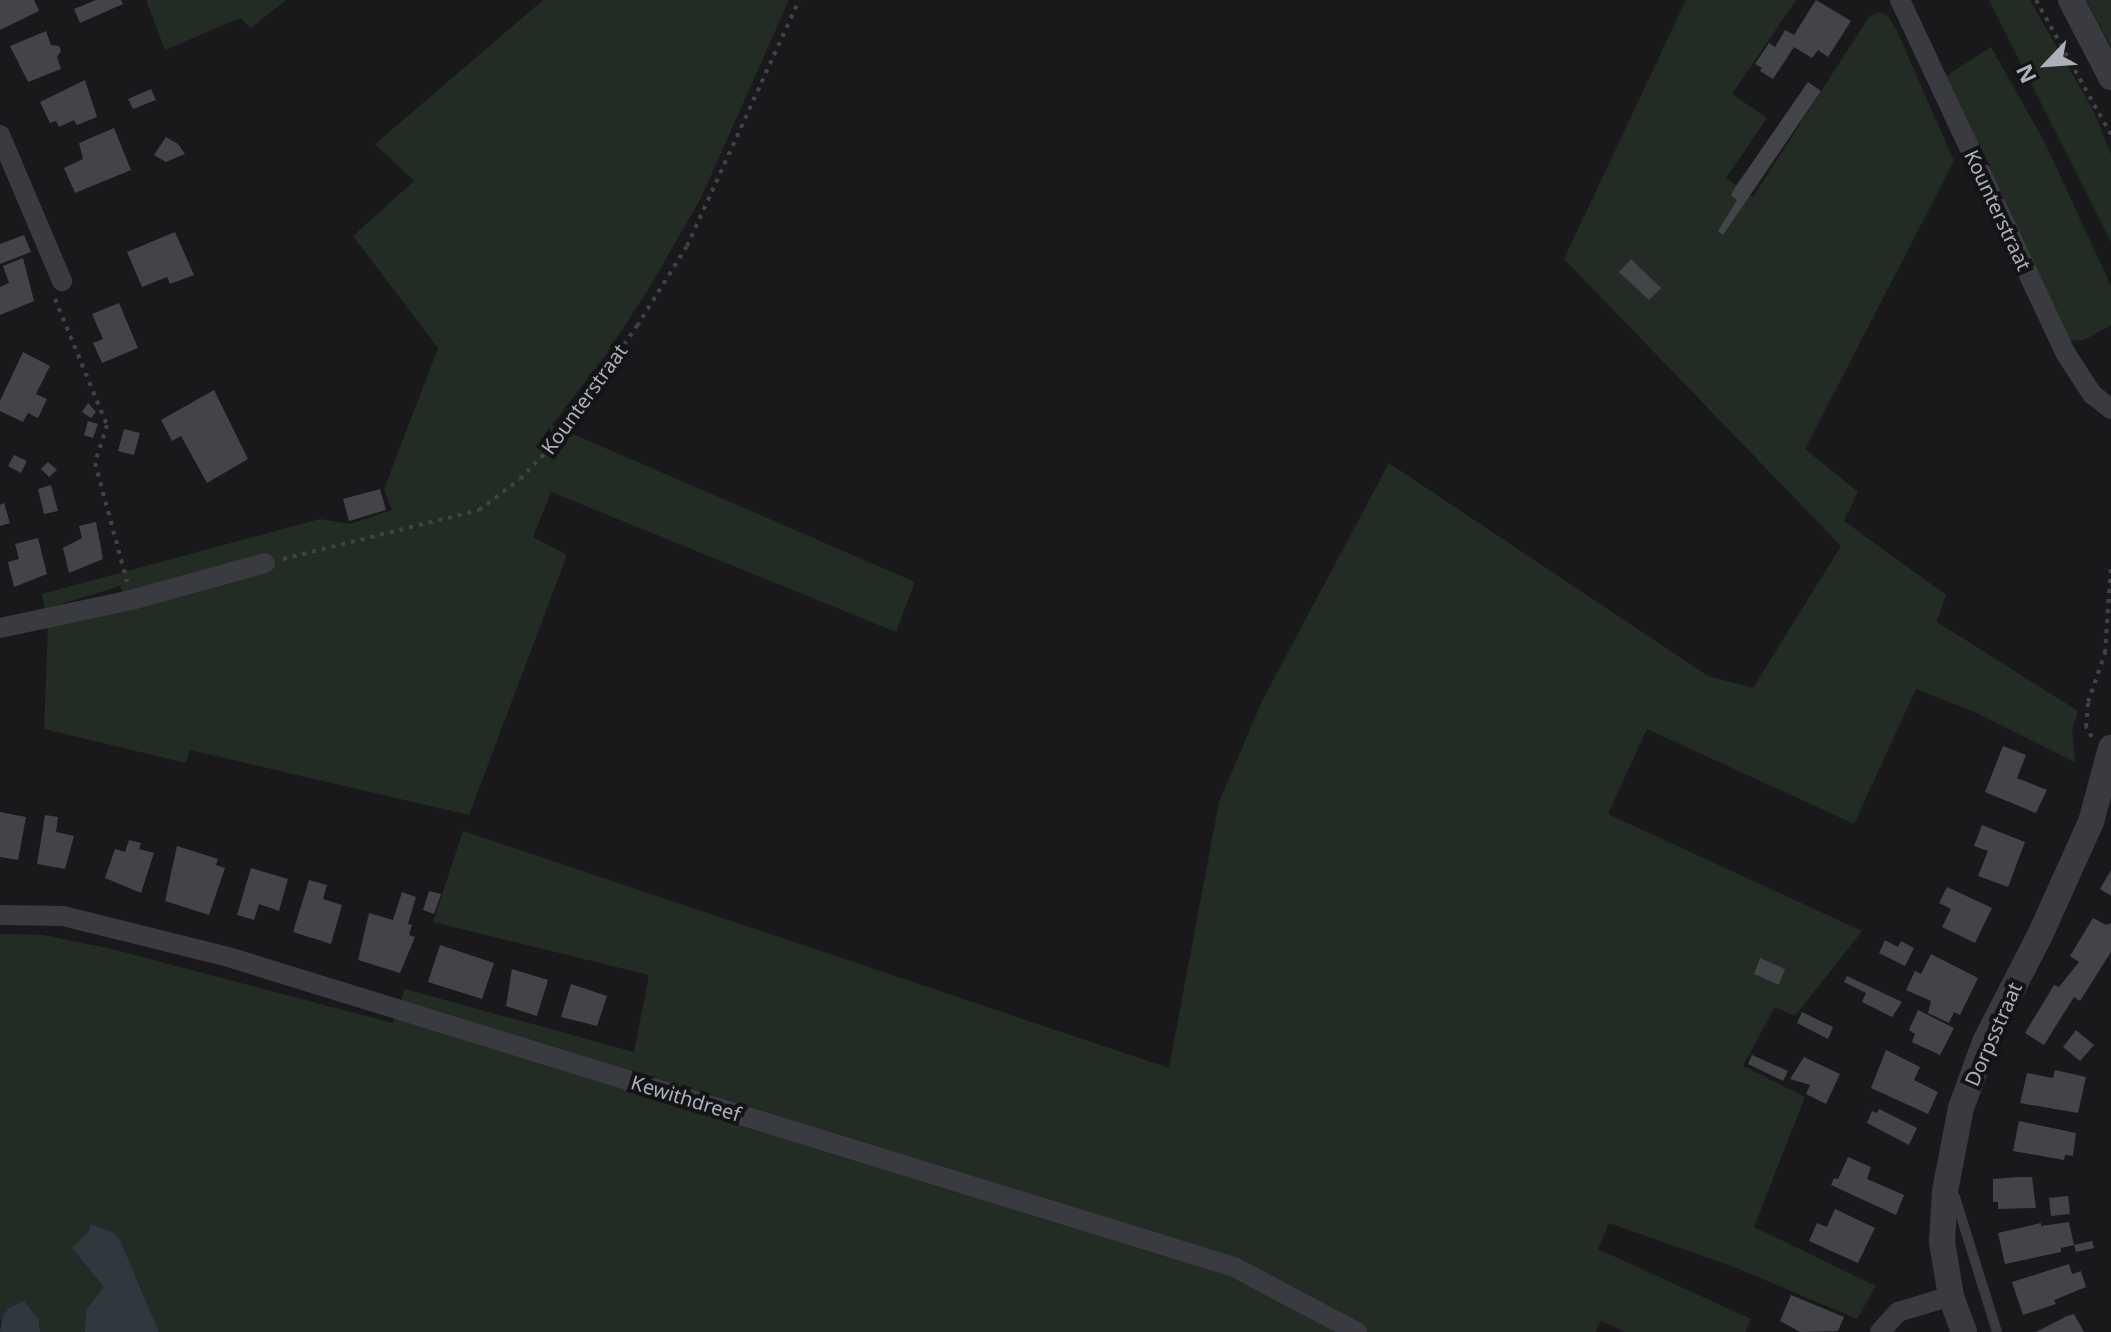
<!DOCTYPE html>
<style>
body{margin:0}
#map{position:relative;width:2111px;height:1332px;overflow:hidden;background:#19191b;font-family:"Noto Sans",sans-serif}
div>[style]{position:absolute}
[style*='--x']{left:calc(var(--x)*1px);top:calc(var(--y)*1px);width:calc(var(--w)*1px);rotate:calc(var(--a)*1deg)}
.green>*{inset:0;background:#232b25}
.water>*{inset:0;background:#2f373f}
.building>*{inset:0;background:#434448}
.path>*{height:4px;margin-top:-2px;transform-origin:0;background:repeating-linear-gradient(90deg,#404247 0 4px,transparent 0 10px)}
.service>*{height:10px;margin:-5px;padding:0 5px;transform-origin:5px;border-radius:5px;background:#3a3b40}
.minor>*{height:20px;margin:-10px;padding:0 10px;transform-origin:10px;border-radius:10px;background:#3a3b40}
.tertiary>*{height:26px;margin:-13px;padding:0 13px;transform-origin:13px;border-radius:13px;background:#3a3b40}
span{translate:-50% -50%;white-space:nowrap;text-align:center;line-height:1.15;-webkit-text-stroke:8px #141416;paint-order:stroke}
.street-label{font-size:20px;color:#acb0ba}
.north{position:absolute;left:2007px;top:24px;width:80px;height:80px;-webkit-text-stroke:6px #141416;paint-order:stroke;rotate:245deg;font-size:22px;font-weight:700;line-height:32px;text-align:center;color:#acb0ba}
.north::after{content:'';display:block;margin:auto;width:28px;height:36px;background:#acb0ba;clip-path:polygon(50% 0,100% 100%,50% 72%,0 100%)}
</style>
<div id="map">
<div class="green">
<div style="clip-path:polygon(146px 0,286px 0,251px 28px,240px 18px,165px 50px)"></div>
<div style="clip-path:polygon(543px 0,789px 0,701px 198px,648px 290px,605px 356px,552px 425px,915px 582px,896px 632px,551px 492px,533px 537px,567px 555px,469px 815px,190px 750px,186px 763px,44px 729px,48px 624px,127px 603px,120px 586px,45px 609px,42px 594px,320px 519px,350px 524px,392px 510px,384px 489px,438px 348px,353px 236px,414px 181px,375px 144px)"></div>
<div style="clip-path:polygon(1686px 0,1796px 0,1732px 94px,1767px 118px,1726px 178px,1753px 197px,1869px 17px,1879px 12px,1888px 16px,1897px 31px,1954px 161px,1805px 449px,1858px 492px,1844px 521px,1946px 595px,1937px 622px,2078px 711px,2072px 730px,2075px 762px,1977px 713px,1916px 689px,1854px 824px,1647px 729px,1608px 814px,1862px 931px,1795px 1016px,1775px 1007px,1743px 1066px,1805px 1097px,1754px 1227px,1876px 1286px,1857px 1319px,1734px 1267px,1609px 1223px,1598px 1249px,1751px 1319px,1745px 1332px,1625px 1332px,1601px 1321px,1595px 1332px,159px 1332px,121px 1242px,90px 1225px,90px 1231px,72px 1248px,105px 1287px,86px 1310px,85px 1332px,40px 1332px,39px 1320px,2px 1317px,0 1322px,0 934px,43px 935px,112px 949px,393px 1023px,405px 989px,634px 1052px,649px 975px,433px 922px,463px 831px,1169px 1068px,1219px 802px,1262px 701px,1389px 463px,1708px 676px,1753px 688px,1841px 546px,1564px 259px)"></div>
<div style="clip-path:polygon(1989px 0,2030px 0,2094px 112px,2111px 154px,2111px 242px)"></div>
<div style="clip-path:polygon(2086px 0,2111px 0,2111px 47px)"></div>
<div style="clip-path:polygon(1991px 47px,2045px 143px,2111px 286px,2111px 325px,2084px 340px,2062px 341px,1943px 78px)"></div>
</div>
<div class="water">
<div style="clip-path:polygon(90px 1224px,113px 1232px,121px 1242px,159px 1332px,85px 1332px,86px 1310px,104px 1287px,72px 1248px,89px 1231px)"></div>
<div style="clip-path:polygon(24px 1301px,39px 1320px,40px 1332px,0 1332px,2px 1317px,9px 1308px)"></div>
</div>
<div class="building">
<div style="clip-path:polygon(0 0,34px 0,39px 11px,0 30px)"></div>
<div style="clip-path:polygon(96px 0,121px 0,123px 4px,80px 23px,74px 9px)"></div>
<div style="clip-path:polygon(1816px 0,1851px 21px,1828px 57px,1818px 50px,1812px 58px,1794px 47px,1773px 79px,1760px 71px,1762px 68px,1755px 64px,1769px 43px,1775px 47px,1785px 30px,1794px 35px)"></div>
<div style="clip-path:polygon(46px 31px,51px 45px,59px 46px,61px 51px,57px 57px,61px 69px,28px 82px,10px 46px)"></div>
<div style="clip-path:polygon(85px 80px,97px 117px,77px 125px,74px 120px,59px 127px,56px 121px,50px 123px,40px 102px)"></div>
<div style="clip-path:polygon(1808px 82px,1821px 91px,1723px 235px,1718px 231px,1737px 200px,1731px 195px,1736px 186px)"></div>
<div style="clip-path:polygon(151px 89px,156px 100px,133px 109px,128px 99px)"></div>
<div style="clip-path:polygon(114px 128px,131px 170px,75px 193px,64px 168px,83px 159px,79px 143px)"></div>
<div style="clip-path:polygon(166px 137px,178px 144px,185px 154px,166px 162px,154px 155px)"></div>
<div style="clip-path:polygon(175px 232px,194px 275px,170px 284px,167px 277px,142px 287px,127px 252px)"></div>
<div style="clip-path:polygon(24px 235px,31px 252px,0 264px,0 244px)"></div>
<div style="clip-path:polygon(23px 258px,34px 301px,0 315px,0 287px,9px 283px,3px 266px)"></div>
<div style="clip-path:polygon(1631px 259px,1661px 288px,1649px 300px,1619px 272px)"></div>
<div style="clip-path:polygon(119px 303px,138px 348px,102px 363px,93px 343px,103px 339px,92px 314px)"></div>
<div style="clip-path:polygon(23px 352px,50px 366px,36px 394px,47px 399px,38px 418px,28px 413px,23px 422px,0 411px,0 401px)"></div>
<div style="clip-path:polygon(214px 390px,248px 459px,207px 483px,181px 436px,172px 441px,161px 420px)"></div>
<div style="clip-path:polygon(88px 403px,96px 412px,91px 418px,82px 412px)"></div>
<div style="clip-path:polygon(88px 421px,98px 424px,93px 438px,84px 435px)"></div>
<div style="clip-path:polygon(124px 429px,140px 433px,134px 455px,118px 451px)"></div>
<div style="clip-path:polygon(14px 455px,27px 461px,21px 473px,8px 466px)"></div>
<div style="clip-path:polygon(48px 462px,57px 470px,49px 477px,41px 469px)"></div>
<div style="clip-path:polygon(51px 485px,58px 511px,44px 514px,38px 489px)"></div>
<div style="clip-path:polygon(380px 489px,386px 510px,349px 521px,343px 499px)"></div>
<div style="clip-path:polygon(4px 503px,10px 523px,0 526px,0 505px)"></div>
<div style="clip-path:polygon(96px 522px,103px 559px,69px 573px,63px 548px,82px 538px,79px 526px)"></div>
<div style="clip-path:polygon(38px 538px,47px 574px,14px 587px,8px 562px,19px 559px,15px 544px)"></div>
<div style="clip-path:polygon(2003px 746px,2026px 755px,2017px 778px,2047px 790px,2036px 813px,1985px 792px)"></div>
<div style="clip-path:polygon(0 812px,26px 817px,18px 860px,0 857px)"></div>
<div style="clip-path:polygon(45px 815px,58px 817px,56px 832px,74px 836px,65px 869px,37px 864px)"></div>
<div style="clip-path:polygon(1982px 825px,2025px 842px,2008px 887px,1978px 876px,1988px 851px,1974px 846px)"></div>
<div style="clip-path:polygon(129px 840px,141px 843px,139px 849px,154px 853px,141px 893px,105px 878px,115px 849px,125px 852px)"></div>
<div style="clip-path:polygon(177px 846px,218px 859px,216px 865px,225px 868px,209px 915px,165px 901px)"></div>
<div style="clip-path:polygon(251px 868px,288px 879px,279px 911px,259px 904px,254px 920px,237px 915px)"></div>
<div style="clip-path:polygon(2111px 870px,2111px 896px,2100px 889px)"></div>
<div style="clip-path:polygon(309px 880px,327px 885px,323px 899px,342px 905px,331px 944px,293px 932px)"></div>
<div style="clip-path:polygon(1947px 887px,1992px 908px,1975px 943px,1942px 927px,1951px 909px,1939px 903px)"></div>
<div style="clip-path:polygon(429px 891px,441px 894px,434px 914px,423px 910px)"></div>
<div style="clip-path:polygon(402px 892px,416px 897px,408px 924px,412px 925px,409px 935px,415px 937px,400px 973px,358px 960px,369px 913px,393px 920px)"></div>
<div style="clip-path:polygon(2093px 918px,2106px 925px,2111px 923px,2111px 952px,2080px 1001px,2074px 997px,2044px 1045px,2025px 1033px,2054px 985px,2059px 987px,2079px 962px,2070px 956px)"></div>
<div style="clip-path:polygon(1885px 940px,1898px 947px,1901px 941px,1914px 948px,1905px 966px,1879px 953px)"></div>
<div style="clip-path:polygon(440px 945px,494px 963px,482px 999px,428px 982px)"></div>
<div style="clip-path:polygon(1931px 954px,1978px 978px,1960px 1015px,1954px 1012px,1949px 1023px,1928px 1013px,1931px 1001px,1906px 990px,1915px 971px,1921px 974px)"></div>
<div style="clip-path:polygon(1760px 958px,1785px 969px,1779px 985px,1754px 974px)"></div>
<div style="clip-path:polygon(512px 969px,548px 980px,537px 1016px,506px 1006px)"></div>
<div style="clip-path:polygon(1847px 976px,1902px 1002px,1892px 1017px,1862px 1002px,1866px 993px,1844px 982px)"></div>
<div style="clip-path:polygon(571px 984px,607px 996px,597px 1026px,561px 1017px)"></div>
<div style="clip-path:polygon(1918px 1010px,1954px 1028px,1940px 1055px,1912px 1042px,1915px 1034px,1909px 1030px)"></div>
<div style="clip-path:polygon(1802px 1012px,1833px 1027px,1828px 1039px,1797px 1023px)"></div>
<div style="clip-path:polygon(2076px 1030px,2094px 1045px,2080px 1061px,2063px 1047px)"></div>
<div style="clip-path:polygon(1886px 1050px,1920px 1067px,1914px 1080px,1938px 1092px,1928px 1114px,1871px 1088px)"></div>
<div style="clip-path:polygon(1752px 1055px,1788px 1071px,1783px 1081px,1748px 1064px)"></div>
<div style="clip-path:polygon(1804px 1057px,1840px 1074px,1826px 1104px,1806px 1094px,1810px 1085px,1790px 1079px)"></div>
<div style="clip-path:polygon(2055px 1070px,2086px 1077px,2078px 1113px,2020px 1103px,2027px 1073px,2053px 1078px)"></div>
<div style="clip-path:polygon(1879px 1109px,1917px 1128px,1909px 1145px,1867px 1123px,1872px 1111px,1877px 1113px)"></div>
<div style="clip-path:polygon(2019px 1121px,2076px 1133px,2073px 1156px,2065px 1155px,2064px 1160px,2013px 1151px)"></div>
<div style="clip-path:polygon(1848px 1157px,1871px 1167px,1867px 1179px,1904px 1195px,1896px 1215px,1831px 1185px,1834px 1178px,1838px 1179px)"></div>
<div style="clip-path:polygon(2018px 1177px,2032px 1177px,2036px 1208px,1998px 1209px,1998px 1202px,1993px 1202px,1993px 1179px)"></div>
<div style="clip-path:polygon(2068px 1196px,2070px 1214px,2051px 1216px,2049px 1198px)"></div>
<div style="clip-path:polygon(1835px 1209px,1875px 1228px,1858px 1263px,1809px 1241px,1817px 1223px,1827px 1227px)"></div>
<div style="clip-path:polygon(2069px 1222px,2074px 1245px,2061px 1248px,2061px 1252px,2005px 1264px,1998px 1233px,2041px 1223px,2041px 1226px)"></div>
<div style="clip-path:polygon(2092px 1241px,2094px 1248px,2076px 1252px,2074px 1245px)"></div>
<div style="clip-path:polygon(2069px 1264px,2072px 1274px,2081px 1271px,2086px 1287px,2054px 1300px,2056px 1304px,2023px 1315px,2012px 1282px)"></div>
<div style="clip-path:polygon(1791px 1295px,1844px 1317px,1838px 1331px,1800px 1332px,1780px 1321px)"></div>
<div style="clip-path:polygon(2074px 1314px,2084px 1332px,2036px 1332px,2067px 1316px)"></div>
</div>
<div class="path">
<div style="--x:2036;--y:0;--w:154;--a:60.9"></div>
<div style="--x:55;--y:299;--w:136;--a:67.6"></div>
<div style="--x:107;--y:425;--w:40;--a:108"></div>
<div style="--x:95;--y:463;--w:123;--a:74.9"></div>
<div style="--x:283;--y:559;--w:202;--a:-14"></div>
<div style="--x:479;--y:510;--w:51;--a:-37.1"></div>
<div style="--x:520;--y:479;--w:50;--a:-45.8"></div>
<div style="--x:555;--y:443;--w:143;--a:-55"></div>
<div style="--x:637;--y:326;--w:94;--a:-58"></div>
<div style="--x:687;--y:246;--w:270;--a:-65.5"></div>
<div style="--x:2092;--y:737;--w:12;--a:-121"></div>
<div style="--x:2086;--y:727;--w:25;--a:-85"></div>
<div style="--x:2088;--y:702;--w:52;--a:-70.9"></div>
<div style="--x:2105;--y:653;--w:89;--a:-86.1"></div>
</div>
<div class="service">
<div style="--x:1955;--y:1197;--w:141;--a:72.7"></div>
</div>
<div class="minor">
<div style="--x:1900;--y:0;--w:391;--a:64.9"></div>
<div style="--x:2066;--y:354;--w:48;--a:57"></div>
<div style="--x:2092;--y:394;--w:24;--a:38"></div>
<div style="--x:0;--y:135;--w:159;--a:67"></div>
<div style="--x:0;--y:628;--w:134;--a:-12.1"></div>
<div style="--x:131;--y:600;--w:139;--a:-15.4"></div>
<div style="--x:0;--y:915;--w:63;--a:0.9"></div>
<div style="--x:63;--y:916;--w:167;--a:13.9"></div>
<div style="--x:225;--y:956;--w:1056;--a:17.13"></div>
<div style="--x:1234;--y:1267;--w:139;--a:27.9"></div>
<div style="--x:1880;--y:1332;--w:27;--a:-48"></div>
<div style="--x:1898;--y:1312;--w:55;--a:-16.8"></div>
</div>
<div class="tertiary">
<div style="--x:2071;--y:0;--w:87;--a:62.5"></div>
<div style="--x:1964;--y:1332;--w:38;--a:-110"></div>
<div style="--x:1951;--y:1296;--w:55;--a:-99.5"></div>
<div style="--x:1942;--y:1242;--w:51;--a:-86.6"></div>
<div style="--x:1945;--y:1191;--w:85;--a:-79.1"></div>
<div style="--x:1961;--y:1108;--w:70;--a:-70"></div>
<div style="--x:1985;--y:1042;--w:123;--a:-62.8"></div>
<div style="--x:2041;--y:933;--w:122;--a:-65.8"></div>
<div style="--x:2091;--y:822;--w:77;--a:-74.9"></div>
</div>
<div class="street-label">
<span style="left:1998px;top:210px;rotate:65deg">Kounterstraat</span>
<span style="left:584px;top:399px;rotate:-54deg">Kounterstraat</span>
<span style="left:1993px;top:1034px;rotate:-66deg">Dorpsstraat</span>
<span style="left:686px;top:1098px;rotate:17deg">Kewithdreef</span>
</div>
<div class="north">N</div>
</div>
